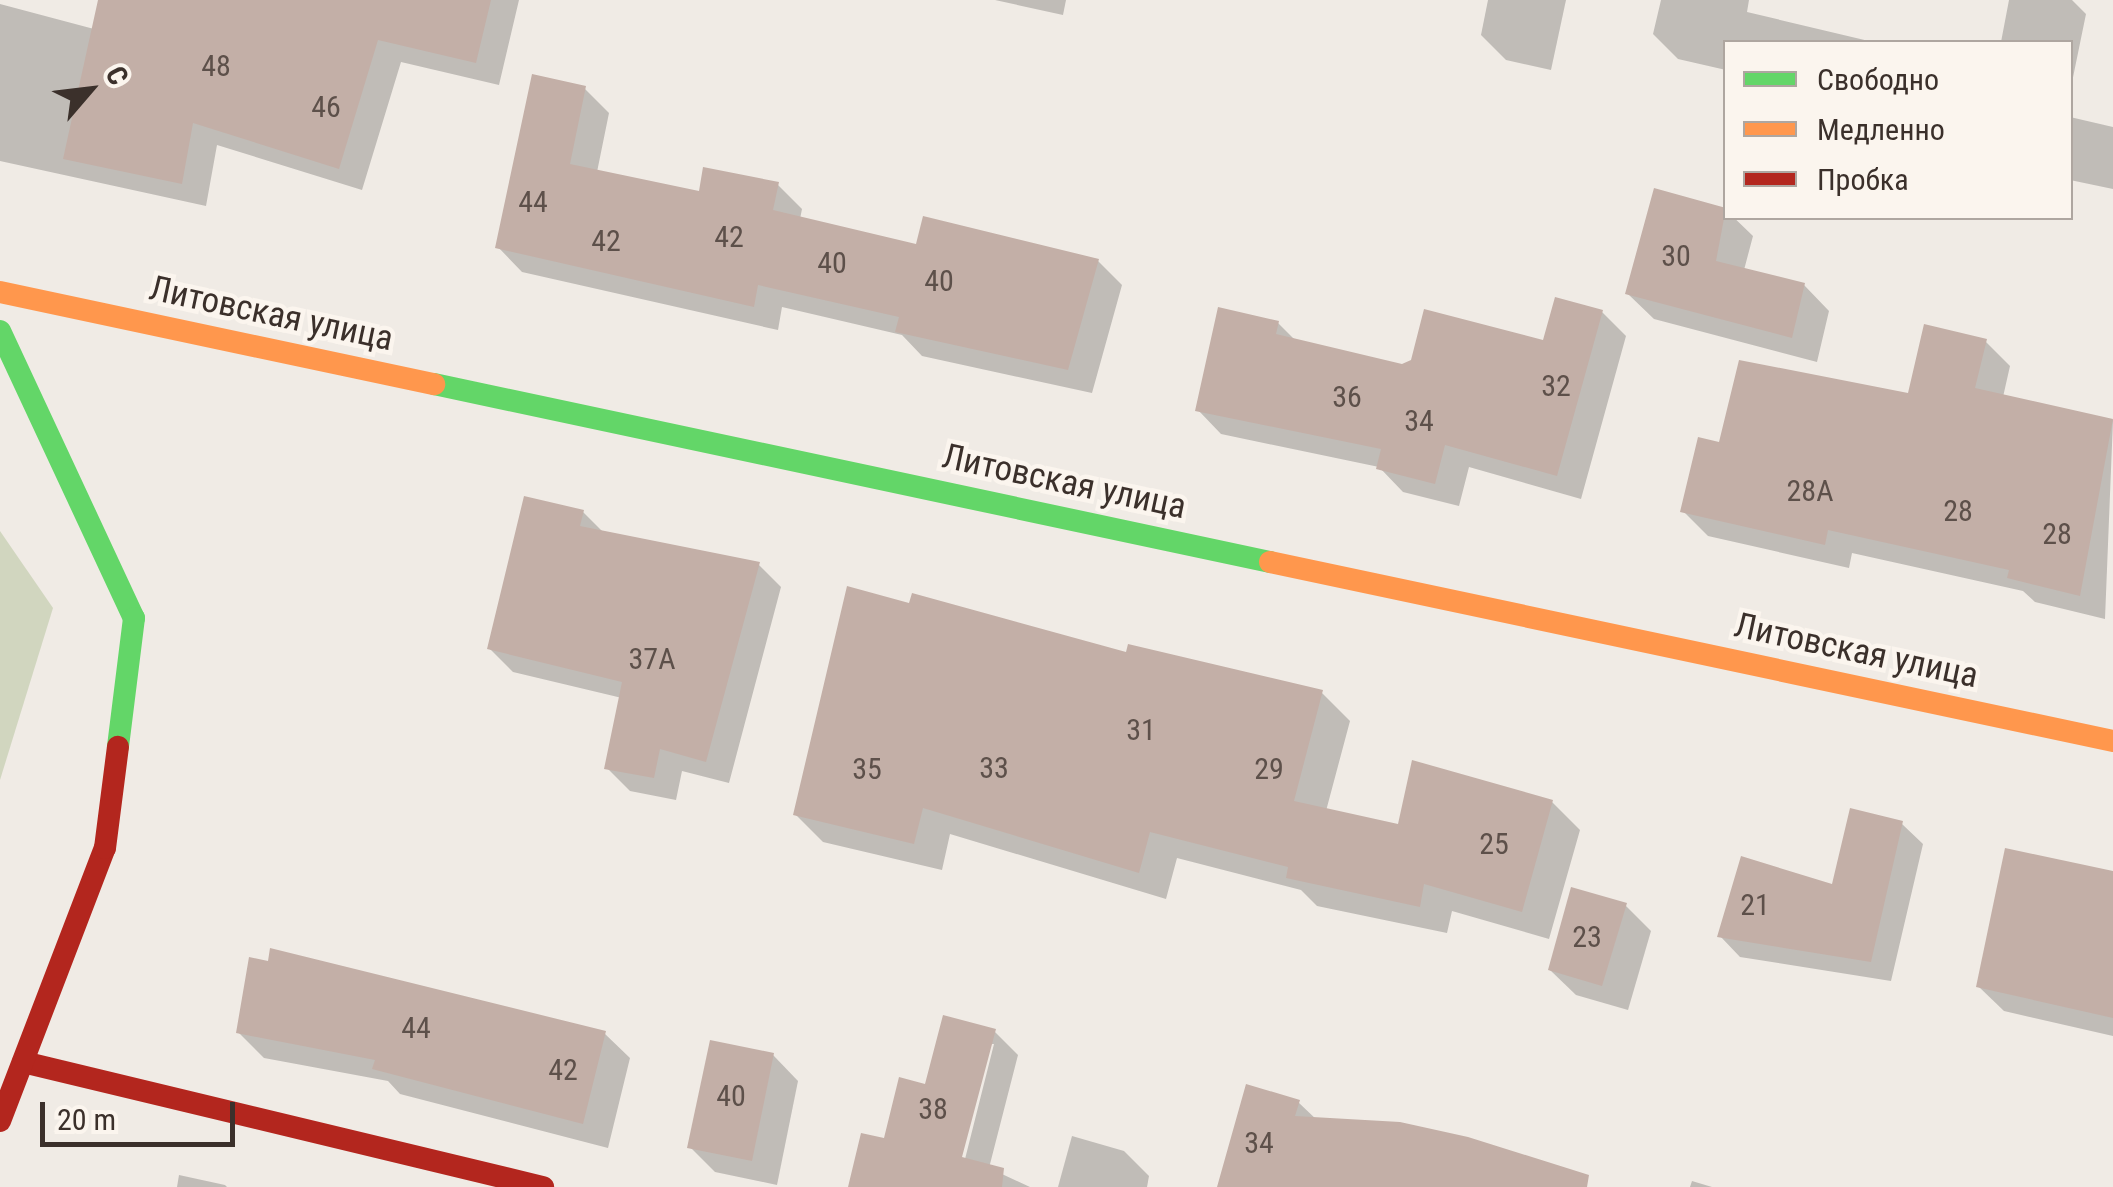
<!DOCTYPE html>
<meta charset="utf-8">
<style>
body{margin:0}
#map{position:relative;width:2113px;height:1187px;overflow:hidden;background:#f0ebe5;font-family:"Roboto Condensed",sans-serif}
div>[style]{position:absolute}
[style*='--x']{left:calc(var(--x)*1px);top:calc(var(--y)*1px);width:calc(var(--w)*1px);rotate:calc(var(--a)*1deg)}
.green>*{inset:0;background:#d1d6bf}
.shadow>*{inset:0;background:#0003}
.building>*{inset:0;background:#c3afa7}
.fast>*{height:22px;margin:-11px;padding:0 11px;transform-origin:11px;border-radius:11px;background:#63d668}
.slow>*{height:22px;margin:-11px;padding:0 11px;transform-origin:11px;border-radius:11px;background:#ff974d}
.jam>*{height:22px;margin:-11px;padding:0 11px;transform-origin:11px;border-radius:11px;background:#b3261e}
span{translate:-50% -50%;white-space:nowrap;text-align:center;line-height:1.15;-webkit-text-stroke:9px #fbf5ee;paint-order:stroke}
.number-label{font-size:30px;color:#5d504a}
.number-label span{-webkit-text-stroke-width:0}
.street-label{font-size:35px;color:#3b302b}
.legend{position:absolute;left:1723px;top:40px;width:350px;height:180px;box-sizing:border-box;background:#fbf5ee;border:2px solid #aea6a0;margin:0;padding:12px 18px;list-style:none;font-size:30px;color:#3b302b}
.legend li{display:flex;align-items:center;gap:20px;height:50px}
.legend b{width:50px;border:2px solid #aea6a0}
.north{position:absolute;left:40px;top:40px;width:100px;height:100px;-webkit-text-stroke:8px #fbf5ee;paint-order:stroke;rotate:62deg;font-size:28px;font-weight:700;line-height:40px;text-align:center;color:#3b302b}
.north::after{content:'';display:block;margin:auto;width:35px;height:45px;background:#3b302b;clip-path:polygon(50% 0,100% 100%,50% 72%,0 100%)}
.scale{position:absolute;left:40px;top:1102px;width:195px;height:45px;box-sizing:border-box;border:5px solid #3b302b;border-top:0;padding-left:12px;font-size:30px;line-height:35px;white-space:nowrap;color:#3b302b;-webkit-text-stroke:8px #fbf5ee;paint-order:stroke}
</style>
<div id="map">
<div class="green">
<div style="clip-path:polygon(0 531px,53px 608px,0 780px)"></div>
</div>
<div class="shadow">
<div style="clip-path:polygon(101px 0,519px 0,499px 85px,401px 62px,362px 190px,217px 145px,206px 206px,0 161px,0 4px,94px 29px)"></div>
<div style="clip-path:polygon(995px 0,1066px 0,1063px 15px)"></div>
<div style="clip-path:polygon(1488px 0,1566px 0,1551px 70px,1506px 60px,1481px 35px)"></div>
<div style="clip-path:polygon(1661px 0,1749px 0,1747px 12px,1873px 42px,1726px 42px,1726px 70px,1678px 59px,1653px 34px)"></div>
<div style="clip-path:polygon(2009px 0,2072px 0,2086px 14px,2070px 92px,2070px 42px,2001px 42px)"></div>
<div style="clip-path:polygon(585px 89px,609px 113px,597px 172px,700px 194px,778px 185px,802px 209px,800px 219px,918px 247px,1098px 261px,1122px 285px,1092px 393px,922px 356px,902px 335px,782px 307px,778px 330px,522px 272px,498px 247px)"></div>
<div style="clip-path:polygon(2070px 117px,2113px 127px,2113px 189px,2070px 180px)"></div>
<div style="clip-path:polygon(1726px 210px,1753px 236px,1744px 270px,1804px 285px,1829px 311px,1817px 362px,1654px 319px,1628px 294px)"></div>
<div style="clip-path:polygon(1602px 312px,1626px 336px,1581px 499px,1469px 467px,1459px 506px,1403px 492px,1379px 467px,1221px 434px,1198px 410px,1278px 323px,1296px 341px,1402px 366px,1545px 343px)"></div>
<div style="clip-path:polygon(1985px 341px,2010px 366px,2003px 397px,2113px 420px,2105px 619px,2035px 602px,2023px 591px,1852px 553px,1849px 568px,1708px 536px,1683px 511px,1721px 445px,1910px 396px)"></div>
<div style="clip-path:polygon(583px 512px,604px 533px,758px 564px,781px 587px,729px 783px,682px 771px,676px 800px,630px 791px,607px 768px,622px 698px,513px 672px,490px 649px)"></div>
<div style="clip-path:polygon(1128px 655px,1322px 693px,1350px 721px,1326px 811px,1400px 827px,1552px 802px,1580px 830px,1549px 939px,1452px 911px,1447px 933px,1317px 906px,1301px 890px,1177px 858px,1166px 899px,950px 834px,942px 870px,823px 842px,795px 814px)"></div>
<div style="clip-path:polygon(1902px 824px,1923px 844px,1891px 981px,1740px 957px,1720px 936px,1834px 887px)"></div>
<div style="clip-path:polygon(2113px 873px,2113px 1036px,2004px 1011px,1978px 986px)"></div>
<div style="clip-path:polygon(1625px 905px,1651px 931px,1628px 1010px,1576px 995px,1550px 970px)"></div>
<div style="clip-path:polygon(evenodd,994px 1031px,1018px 1055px,989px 1168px,1030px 1187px,850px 1187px,927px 1088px,994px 1031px,989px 1044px,994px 1044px,962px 1171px,957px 1170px,989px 1044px)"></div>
<div style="clip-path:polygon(238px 1032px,604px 1033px,630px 1058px,608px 1148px,400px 1094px,388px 1081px,264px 1058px)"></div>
<div style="clip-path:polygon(773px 1055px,798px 1081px,777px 1185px,715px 1172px,690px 1147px)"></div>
<div style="clip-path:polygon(1298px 1102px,1318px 1121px,1478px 1187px,1220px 1187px)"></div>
<div style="clip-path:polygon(1072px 1136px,1124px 1151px,1149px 1176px,1147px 1187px,1058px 1187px)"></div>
<div style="clip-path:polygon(179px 1175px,225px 1185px,227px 1187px,177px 1187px)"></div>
<div style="clip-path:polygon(1692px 1181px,1712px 1187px,1690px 1187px)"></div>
</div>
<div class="building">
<div style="clip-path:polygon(98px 0,491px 0,476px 63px,378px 40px,339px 169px,193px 123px,182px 184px,63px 159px)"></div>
<div style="clip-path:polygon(532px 74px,586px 86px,570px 164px,699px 191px,703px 167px,779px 182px,773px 210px,916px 244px,923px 216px,1099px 259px,1068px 370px,895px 332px,899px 317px,758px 285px,754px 307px,495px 248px)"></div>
<div style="clip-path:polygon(1654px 188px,1726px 208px,1716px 261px,1805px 283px,1792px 338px,1625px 294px)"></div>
<div style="clip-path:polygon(1555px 297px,1603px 310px,1557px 476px,1445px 445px,1435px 484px,1376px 469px,1381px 449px,1195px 411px,1218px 307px,1279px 321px,1276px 334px,1402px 364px,1411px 360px,1424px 309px,1543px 340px)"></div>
<div style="clip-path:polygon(1924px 324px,1987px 339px,1975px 388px,2113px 419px,2080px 596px,2007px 578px,2009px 570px,1828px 530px,1825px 545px,1680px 512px,1698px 437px,1719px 442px,1739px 360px,1908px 393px)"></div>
<div style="clip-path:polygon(524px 496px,584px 510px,580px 526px,760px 562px,706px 762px,660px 749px,654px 778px,604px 769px,622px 682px,487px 649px)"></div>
<div style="clip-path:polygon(847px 586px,909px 603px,912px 593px,1126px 652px,1128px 644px,1323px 690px,1294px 801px,1398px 824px,1412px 760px,1553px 800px,1522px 912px,1424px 884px,1420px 907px,1286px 878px,1288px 867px,1150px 832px,1139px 873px,923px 808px,914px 844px,793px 815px)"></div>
<div style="clip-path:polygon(1850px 808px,1903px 821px,1871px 962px,1717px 937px,1741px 856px,1832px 884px)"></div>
<div style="clip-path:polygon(2005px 848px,2113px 871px,2113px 1018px,1976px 987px)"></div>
<div style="clip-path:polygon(1571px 887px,1627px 903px,1602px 986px,1548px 970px)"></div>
<div style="clip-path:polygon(270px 948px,606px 1031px,583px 1124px,372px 1069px,375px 1060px,236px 1033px,249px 957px,268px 961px)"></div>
<div style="clip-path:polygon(943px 1015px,996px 1029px,962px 1157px,1004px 1168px,1002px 1187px,848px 1187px,861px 1133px,884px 1138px,899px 1077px,925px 1084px)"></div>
<div style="clip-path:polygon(710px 1040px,774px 1053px,752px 1161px,687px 1148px)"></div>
<div style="clip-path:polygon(1246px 1084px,1300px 1100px,1295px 1116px,1400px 1122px,1468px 1137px,1589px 1175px,1587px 1187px,1217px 1187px)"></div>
</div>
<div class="fast">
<div style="--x:0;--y:331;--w:317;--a:65"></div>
<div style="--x:134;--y:618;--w:130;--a:97.1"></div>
<div style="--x:434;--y:384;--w:855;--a:12.02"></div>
</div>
<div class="slow">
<div style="--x:0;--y:292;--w:444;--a:12"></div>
<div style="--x:1270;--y:562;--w:862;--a:11.99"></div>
</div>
<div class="jam">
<div style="--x:23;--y:1062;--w:535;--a:13.52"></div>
<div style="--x:0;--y:1121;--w:292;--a:-69"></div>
<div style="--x:105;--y:848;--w:102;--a:-82.7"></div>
</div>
<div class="number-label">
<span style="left:216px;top:66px">48</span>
<span style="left:326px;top:107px">46</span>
<span style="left:533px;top:202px">44</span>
<span style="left:729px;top:237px">42</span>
<span style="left:606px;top:241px">42</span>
<span style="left:1676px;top:256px">30</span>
<span style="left:832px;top:263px">40</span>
<span style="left:939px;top:281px">40</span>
<span style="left:1556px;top:386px">32</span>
<span style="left:1347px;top:397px">36</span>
<span style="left:1419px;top:421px">34</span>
<span style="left:1810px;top:491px">28А</span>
<span style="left:1958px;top:511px">28</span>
<span style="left:2057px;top:534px">28</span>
<span style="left:652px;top:659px">37А</span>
<span style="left:1141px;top:730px">31</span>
<span style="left:994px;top:768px">33</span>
<span style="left:867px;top:769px">35</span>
<span style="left:1269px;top:769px">29</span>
<span style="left:1494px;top:844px">25</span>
<span style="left:1755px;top:905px">21</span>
<span style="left:1587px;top:937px">23</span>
<span style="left:416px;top:1028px">44</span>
<span style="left:563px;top:1070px">42</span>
<span style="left:731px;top:1096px">40</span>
<span style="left:933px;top:1109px">38</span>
<span style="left:1259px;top:1143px">34</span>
</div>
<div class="street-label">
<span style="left:271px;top:314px;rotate:12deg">Литовская улица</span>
<span style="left:1064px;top:482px;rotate:12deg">Литовская улица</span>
<span style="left:1856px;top:651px;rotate:12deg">Литовская улица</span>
</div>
<ul class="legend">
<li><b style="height:12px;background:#63d668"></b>Свободно</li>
<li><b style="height:12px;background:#ff974d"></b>Медленно</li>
<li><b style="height:12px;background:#b3261e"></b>Пробка</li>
</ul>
<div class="north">С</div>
<div class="scale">20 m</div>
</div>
